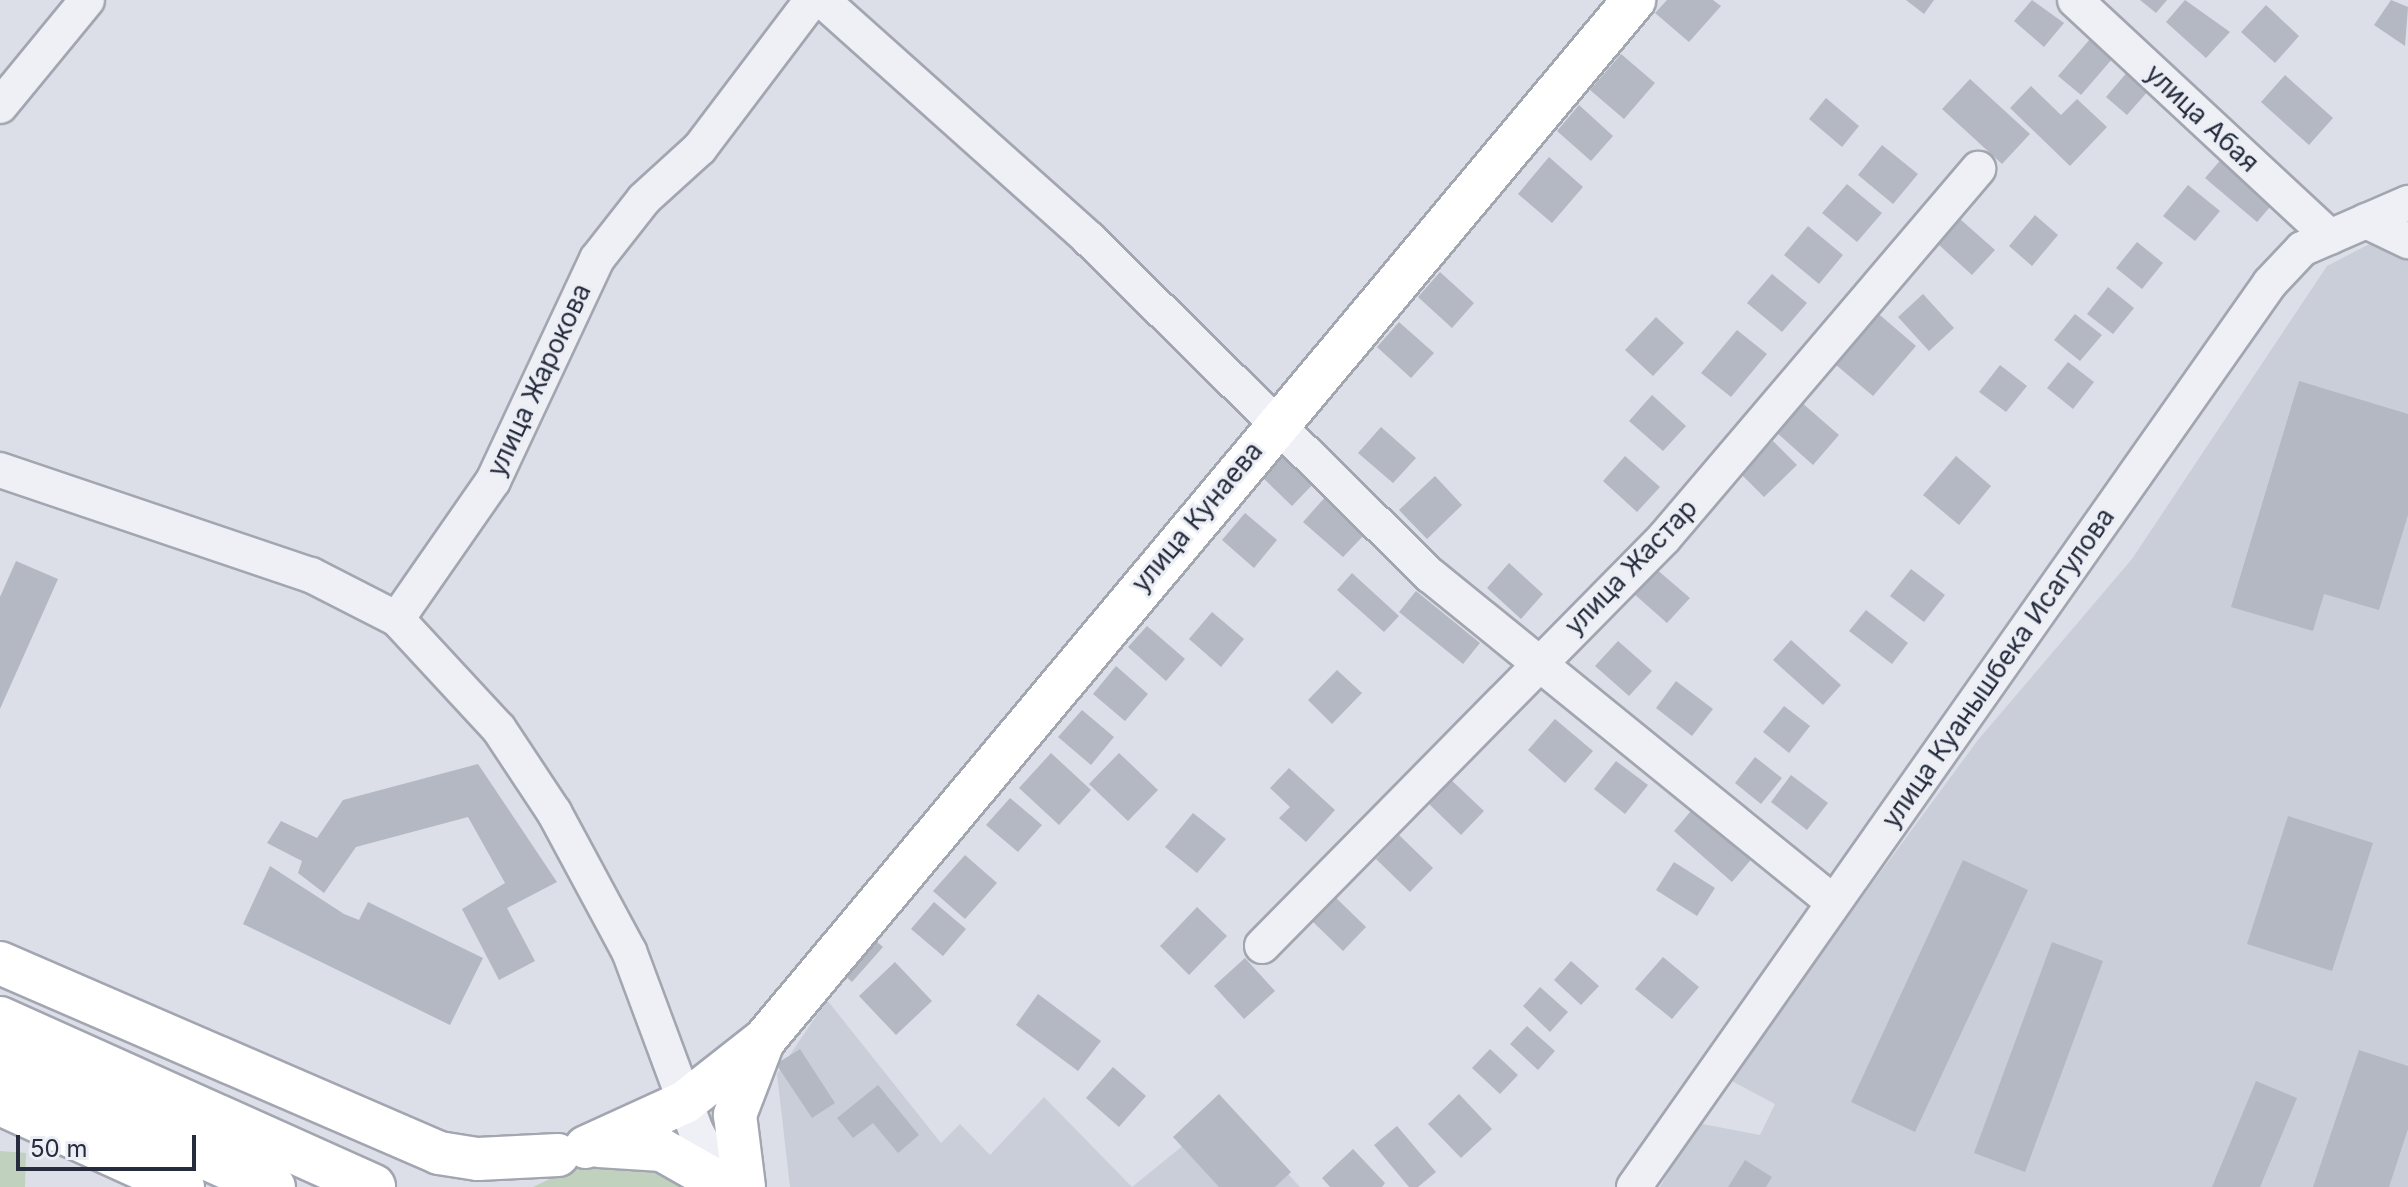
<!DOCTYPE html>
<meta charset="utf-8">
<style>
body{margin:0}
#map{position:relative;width:2408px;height:1187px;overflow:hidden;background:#dcdfe7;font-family:Inter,sans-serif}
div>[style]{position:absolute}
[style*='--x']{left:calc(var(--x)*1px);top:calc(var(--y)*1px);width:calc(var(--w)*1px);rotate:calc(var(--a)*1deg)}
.built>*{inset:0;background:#caced9}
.green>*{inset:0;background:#c0d1bd}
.building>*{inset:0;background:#b3b8c3}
.roads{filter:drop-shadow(2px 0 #a2a6b1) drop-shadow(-2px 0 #a2a6b1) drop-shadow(0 2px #a2a6b1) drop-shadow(0 -2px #a2a6b1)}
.minor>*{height:34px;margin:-17px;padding:0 17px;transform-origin:17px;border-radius:17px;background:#eff0f5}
.major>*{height:42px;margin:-21px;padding:0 21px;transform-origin:21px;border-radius:21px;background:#fff}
.highway>*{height:44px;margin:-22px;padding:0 22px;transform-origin:22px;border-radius:22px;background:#fff}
span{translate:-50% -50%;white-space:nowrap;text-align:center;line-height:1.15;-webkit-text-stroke:6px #ebeef4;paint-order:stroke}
.street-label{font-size:26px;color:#262c3d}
.scale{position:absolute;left:16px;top:1135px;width:180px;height:36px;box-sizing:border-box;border:4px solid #262c3d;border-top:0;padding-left:10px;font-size:24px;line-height:28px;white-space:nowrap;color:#262c3d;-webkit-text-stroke:6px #ebeef4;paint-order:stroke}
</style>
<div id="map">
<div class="built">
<div style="clip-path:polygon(2408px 224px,2408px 1187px,1660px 1187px,1697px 1123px,1760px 1135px,1775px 1104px,1728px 1079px,1978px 740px,2132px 559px,2327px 266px)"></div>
<div style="clip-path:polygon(827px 1000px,941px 1143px,960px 1124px,990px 1155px,1044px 1097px,1132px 1187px,790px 1187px,777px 1074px)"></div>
<div style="clip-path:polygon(1228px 1109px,1300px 1187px,1132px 1187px)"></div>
</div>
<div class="green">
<div style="clip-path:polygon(0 1151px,26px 1153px,25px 1187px,0 1187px)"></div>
<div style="clip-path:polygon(631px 1159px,701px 1187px,533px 1187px,583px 1163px)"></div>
</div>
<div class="building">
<div style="clip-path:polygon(1667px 0,1713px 0,1721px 6px,1689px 42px,1655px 13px)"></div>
<div style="clip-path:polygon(1906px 0,1934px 0,1924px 14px)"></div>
<div style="clip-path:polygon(2032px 0,2064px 23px,2044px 47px,2014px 21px)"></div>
<div style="clip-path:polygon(2140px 0,2167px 0,2156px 13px)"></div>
<div style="clip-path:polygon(2185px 0,2230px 32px,2206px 58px,2166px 22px)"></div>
<div style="clip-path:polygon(2391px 0,2408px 7px,2405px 46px,2374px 25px)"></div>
<div style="clip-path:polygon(2266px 5px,2299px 36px,2275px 63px,2241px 32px)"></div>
<div style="clip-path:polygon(2097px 31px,2119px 51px,2081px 95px,2058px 76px)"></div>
<div style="clip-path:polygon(1621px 54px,1655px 83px,1624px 119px,1590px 90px)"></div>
<div style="clip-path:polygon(2135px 63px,2157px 81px,2127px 115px,2106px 97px)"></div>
<div style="clip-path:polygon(2285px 75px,2333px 118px,2309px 145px,2261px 102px)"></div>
<div style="clip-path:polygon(1970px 79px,2030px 134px,2002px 164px,1942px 109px)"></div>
<div style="clip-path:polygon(2031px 86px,2061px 115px,2077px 99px,2107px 127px,2070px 166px,2010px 108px)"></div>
<div style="clip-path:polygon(1826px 98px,1859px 126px,1842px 147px,1809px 119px)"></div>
<div style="clip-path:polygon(1579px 105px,1613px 136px,1591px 161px,1557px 131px)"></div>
<div style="clip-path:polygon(1882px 145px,1918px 174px,1893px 204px,1858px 175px)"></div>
<div style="clip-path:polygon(2224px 156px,2276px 200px,2257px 222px,2205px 178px)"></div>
<div style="clip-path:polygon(1549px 157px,1583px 187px,1552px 223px,1518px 194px)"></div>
<div style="clip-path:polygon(1847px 184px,1882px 213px,1857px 242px,1822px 213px)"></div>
<div style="clip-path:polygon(2188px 185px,2220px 211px,2195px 241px,2163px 216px)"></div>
<div style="clip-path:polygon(2035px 215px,2058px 235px,2032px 266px,2009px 246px)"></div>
<div style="clip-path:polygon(1960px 219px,1995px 250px,1972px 275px,1938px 244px)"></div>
<div style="clip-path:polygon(1808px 226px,1843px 255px,1819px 284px,1784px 255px)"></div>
<div style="clip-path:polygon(2137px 242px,2163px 263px,2142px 289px,2116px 268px)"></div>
<div style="clip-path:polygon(1440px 272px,1474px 303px,1452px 328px,1418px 297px)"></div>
<div style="clip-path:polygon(1772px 274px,1807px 303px,1782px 332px,1747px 303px)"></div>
<div style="clip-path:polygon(2108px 287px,2134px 308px,2113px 334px,2087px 314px)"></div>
<div style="clip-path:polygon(1923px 294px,1954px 328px,1929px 351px,1898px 317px)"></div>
<div style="clip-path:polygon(1874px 310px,1916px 346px,1873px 396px,1823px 354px)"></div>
<div style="clip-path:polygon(2075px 314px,2102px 335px,2080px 361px,2054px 340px)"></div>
<div style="clip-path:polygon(1656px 317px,1684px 343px,1653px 376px,1625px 350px)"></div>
<div style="clip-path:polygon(1399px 322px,1434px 353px,1411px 378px,1377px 347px)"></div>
<div style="clip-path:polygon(1737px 330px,1767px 354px,1731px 397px,1701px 373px)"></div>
<div style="clip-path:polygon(2068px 362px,2094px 382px,2073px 409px,2047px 388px)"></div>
<div style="clip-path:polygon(2000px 365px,2027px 386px,2006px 412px,1979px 392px)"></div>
<div style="clip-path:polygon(2299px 381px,2408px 414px,2408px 515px,2379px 610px,2324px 594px,2313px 631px,2231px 607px)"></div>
<div style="clip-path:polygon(1652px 395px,1686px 426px,1663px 451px,1629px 421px)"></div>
<div style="clip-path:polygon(1801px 402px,1839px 435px,1813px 465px,1776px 432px)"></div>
<div style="clip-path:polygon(1381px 427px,1416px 458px,1393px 483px,1358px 453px)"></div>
<div style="clip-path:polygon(1773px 441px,1797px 465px,1764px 497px,1740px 473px)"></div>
<div style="clip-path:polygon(1283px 447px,1317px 480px,1292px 506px,1258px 473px)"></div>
<div style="clip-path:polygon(1625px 456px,1660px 487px,1637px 512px,1603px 481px)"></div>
<div style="clip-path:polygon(1956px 456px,1991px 486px,1959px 525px,1923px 495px)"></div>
<div style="clip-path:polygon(1435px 476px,1462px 505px,1427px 539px,1399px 510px)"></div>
<div style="clip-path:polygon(1327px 495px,1368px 531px,1343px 557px,1303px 522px)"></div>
<div style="clip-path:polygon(1245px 513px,1277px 540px,1254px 568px,1222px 540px)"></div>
<div style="clip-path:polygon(16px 561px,58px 579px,0 709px,0 597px)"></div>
<div style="clip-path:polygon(1509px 563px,1543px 594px,1521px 619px,1487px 588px)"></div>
<div style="clip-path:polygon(1655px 568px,1690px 598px,1667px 623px,1633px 593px)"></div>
<div style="clip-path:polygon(1911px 569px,1945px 595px,1924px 622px,1890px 596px)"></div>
<div style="clip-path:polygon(1352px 573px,1399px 616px,1384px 632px,1337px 590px)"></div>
<div style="clip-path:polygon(1416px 591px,1480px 643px,1463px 664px,1399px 612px)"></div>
<div style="clip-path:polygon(1866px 610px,1908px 643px,1892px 664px,1849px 631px)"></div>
<div style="clip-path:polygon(1212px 612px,1244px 639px,1221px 667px,1189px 639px)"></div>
<div style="clip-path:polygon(1147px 626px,1185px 659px,1166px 681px,1128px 647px)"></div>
<div style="clip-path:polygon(1791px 640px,1841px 685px,1823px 705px,1773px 660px)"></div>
<div style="clip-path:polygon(1618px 641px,1652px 671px,1629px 696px,1595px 666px)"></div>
<div style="clip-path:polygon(1116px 666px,1148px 694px,1125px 721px,1093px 694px)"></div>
<div style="clip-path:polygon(1337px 670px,1362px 693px,1332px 724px,1308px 700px)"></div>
<div style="clip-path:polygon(1676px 681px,1713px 709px,1692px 736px,1656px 708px)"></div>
<div style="clip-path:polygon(1784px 706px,1810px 726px,1789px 753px,1763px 732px)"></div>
<div style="clip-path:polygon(1082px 710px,1114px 737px,1091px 765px,1058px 737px)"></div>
<div style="clip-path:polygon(1555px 719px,1593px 751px,1565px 783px,1528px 750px)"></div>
<div style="clip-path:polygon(1051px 753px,1091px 790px,1059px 825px,1019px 788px)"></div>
<div style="clip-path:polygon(1119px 753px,1158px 790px,1128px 821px,1089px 784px)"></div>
<div style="clip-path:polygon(1755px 757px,1782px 778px,1761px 804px,1735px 783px)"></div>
<div style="clip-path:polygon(1616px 761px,1648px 785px,1625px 814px,1594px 789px)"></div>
<div style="clip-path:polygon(478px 764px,557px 882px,507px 908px,535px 961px,499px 980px,462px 909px,505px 883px,468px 817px,356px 847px,324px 893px,298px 873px,302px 861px,267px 843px,281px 821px,317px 838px,343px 800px)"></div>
<div style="clip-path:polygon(1289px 768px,1335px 810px,1306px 842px,1279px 818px,1290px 807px,1270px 788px)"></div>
<div style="clip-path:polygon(1791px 775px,1828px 803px,1807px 830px,1771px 802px)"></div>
<div style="clip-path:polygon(1449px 778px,1484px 811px,1461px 835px,1427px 802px)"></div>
<div style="clip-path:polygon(1010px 798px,1042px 825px,1018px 852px,986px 825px)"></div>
<div style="clip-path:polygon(1696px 805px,1754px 856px,1732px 882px,1674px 831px)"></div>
<div style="clip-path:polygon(1193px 813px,1226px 839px,1197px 873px,1165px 847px)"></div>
<div style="clip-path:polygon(2288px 816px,2373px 843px,2332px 971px,2247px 944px)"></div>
<div style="clip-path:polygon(1399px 835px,1433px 868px,1410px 892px,1376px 859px)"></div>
<div style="clip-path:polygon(965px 855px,997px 883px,965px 919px,933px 891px)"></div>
<div style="clip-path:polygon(1963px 860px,2028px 890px,1915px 1132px,1851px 1102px)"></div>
<div style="clip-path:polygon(1674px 862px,1715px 888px,1697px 916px,1656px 890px)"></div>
<div style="clip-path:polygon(270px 866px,344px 914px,359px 920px,368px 902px,483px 958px,450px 1025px,243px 924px)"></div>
<div style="clip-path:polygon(1332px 894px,1366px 927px,1343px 951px,1309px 918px)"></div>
<div style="clip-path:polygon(934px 902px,966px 929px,943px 956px,911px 929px)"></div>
<div style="clip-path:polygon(1197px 907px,1227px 936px,1189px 975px,1160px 946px)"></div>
<div style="clip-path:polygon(865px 932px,883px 947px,852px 982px,834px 966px)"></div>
<div style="clip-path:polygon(2052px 942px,2103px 961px,2025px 1172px,1974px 1153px)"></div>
<div style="clip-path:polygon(1663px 957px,1699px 987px,1672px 1019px,1635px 989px)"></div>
<div style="clip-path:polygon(1245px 958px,1275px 991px,1244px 1019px,1214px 986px)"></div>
<div style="clip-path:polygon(1571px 961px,1599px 986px,1581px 1005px,1554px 980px)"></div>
<div style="clip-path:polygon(895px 962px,932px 1001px,896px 1035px,859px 996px)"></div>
<div style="clip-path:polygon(1540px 987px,1568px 1012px,1550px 1032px,1523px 1006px)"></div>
<div style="clip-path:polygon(1038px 994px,1101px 1041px,1078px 1071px,1016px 1025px)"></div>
<div style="clip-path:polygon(1527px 1026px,1555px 1051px,1538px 1070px,1510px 1044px)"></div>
<div style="clip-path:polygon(800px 1049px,835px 1103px,812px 1118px,776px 1064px)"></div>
<div style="clip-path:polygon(1490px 1049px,1518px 1075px,1500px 1094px,1472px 1068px)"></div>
<div style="clip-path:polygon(2359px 1050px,2408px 1066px,2408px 1129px,2389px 1187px,2313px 1187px)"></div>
<div style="clip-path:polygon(1113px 1067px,1146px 1096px,1119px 1127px,1086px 1098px)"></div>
<div style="clip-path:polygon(2256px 1081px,2297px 1098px,2260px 1187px,2212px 1187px)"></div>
<div style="clip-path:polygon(878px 1085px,919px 1135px,898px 1153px,873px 1123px,853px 1138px,837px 1118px)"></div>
<div style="clip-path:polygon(1219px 1094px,1291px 1172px,1275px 1187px,1219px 1187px,1173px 1137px)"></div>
<div style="clip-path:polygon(1459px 1094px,1492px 1129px,1461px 1158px,1428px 1124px)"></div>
<div style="clip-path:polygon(1397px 1126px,1436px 1172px,1418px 1187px,1409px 1187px,1374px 1145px)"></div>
<div style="clip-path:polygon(1353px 1149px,1385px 1183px,1382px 1187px,1330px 1187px,1322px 1178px)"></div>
<div style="clip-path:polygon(1745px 1160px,1772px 1177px,1766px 1187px,1728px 1187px)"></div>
</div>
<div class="roads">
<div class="minor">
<div style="--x:822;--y:0;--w:358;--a:41.8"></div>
<div style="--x:1089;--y:239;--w:479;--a:44.6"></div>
<div style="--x:1430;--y:575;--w:519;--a:39.06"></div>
<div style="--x:2075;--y:0;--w:348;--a:42.9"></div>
<div style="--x:0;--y:106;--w:137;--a:-50.6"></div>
<div style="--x:2366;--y:221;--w:47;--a:25.5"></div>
<div style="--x:0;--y:470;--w:328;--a:18.7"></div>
<div style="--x:311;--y:575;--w:97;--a:27.1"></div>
<div style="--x:397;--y:619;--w:150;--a:47.2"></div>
<div style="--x:499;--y:729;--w:100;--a:56.5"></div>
<div style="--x:554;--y:812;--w:158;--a:61.7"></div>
<div style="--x:629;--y:951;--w:192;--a:69.6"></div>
<div style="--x:696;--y:1131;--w:64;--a:61"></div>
<div style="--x:397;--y:619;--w:168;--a:-55.2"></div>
<div style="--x:493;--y:481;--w:245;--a:-64.9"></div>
<div style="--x:597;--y:259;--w:76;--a:-51.9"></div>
<div style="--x:644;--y:199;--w:76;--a:-42.3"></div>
<div style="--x:700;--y:148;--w:186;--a:-52.9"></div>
<div style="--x:1262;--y:946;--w:573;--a:-45.42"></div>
<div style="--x:1664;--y:538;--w:485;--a:-49.6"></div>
<div style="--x:1634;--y:1187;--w:1105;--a:-54.87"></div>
<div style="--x:2270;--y:283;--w:47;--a:-46.7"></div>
<div style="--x:2302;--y:249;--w:116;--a:-23.5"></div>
</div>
<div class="major">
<div style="--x:0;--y:963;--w:478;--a:23.4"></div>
<div style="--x:439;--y:1153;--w:39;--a:9"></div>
<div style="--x:478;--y:1159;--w:80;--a:-2.9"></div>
<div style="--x:0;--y:1104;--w:201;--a:24.4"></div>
<div style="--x:599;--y:1146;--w:63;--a:3.6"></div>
<div style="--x:662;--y:1150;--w:75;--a:29.6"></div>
<div style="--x:586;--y:1147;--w:109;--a:-24.4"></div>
<div style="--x:685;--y:1102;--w:102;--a:-38.2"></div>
<div style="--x:765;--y:1039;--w:1355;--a:-50.09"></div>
<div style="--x:744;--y:1187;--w:73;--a:-97.1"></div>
<div style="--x:735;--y:1115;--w:73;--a:-69.1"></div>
</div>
<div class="highway">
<div style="--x:0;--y:1019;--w:409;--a:24.2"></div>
<div style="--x:0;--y:1065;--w:299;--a:24.1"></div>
</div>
</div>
<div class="street-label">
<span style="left:2202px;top:118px;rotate:43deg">улица Абая</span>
<span style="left:539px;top:380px;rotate:-65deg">улица Жарокова</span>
<span style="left:1197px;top:517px;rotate:-50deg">улица Кунаева</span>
<span style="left:1631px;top:567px;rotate:-46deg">улица Жастар</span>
<span style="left:1998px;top:668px;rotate:-55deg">улица Куанышбека Исагулова</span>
</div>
<div class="scale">50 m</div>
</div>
